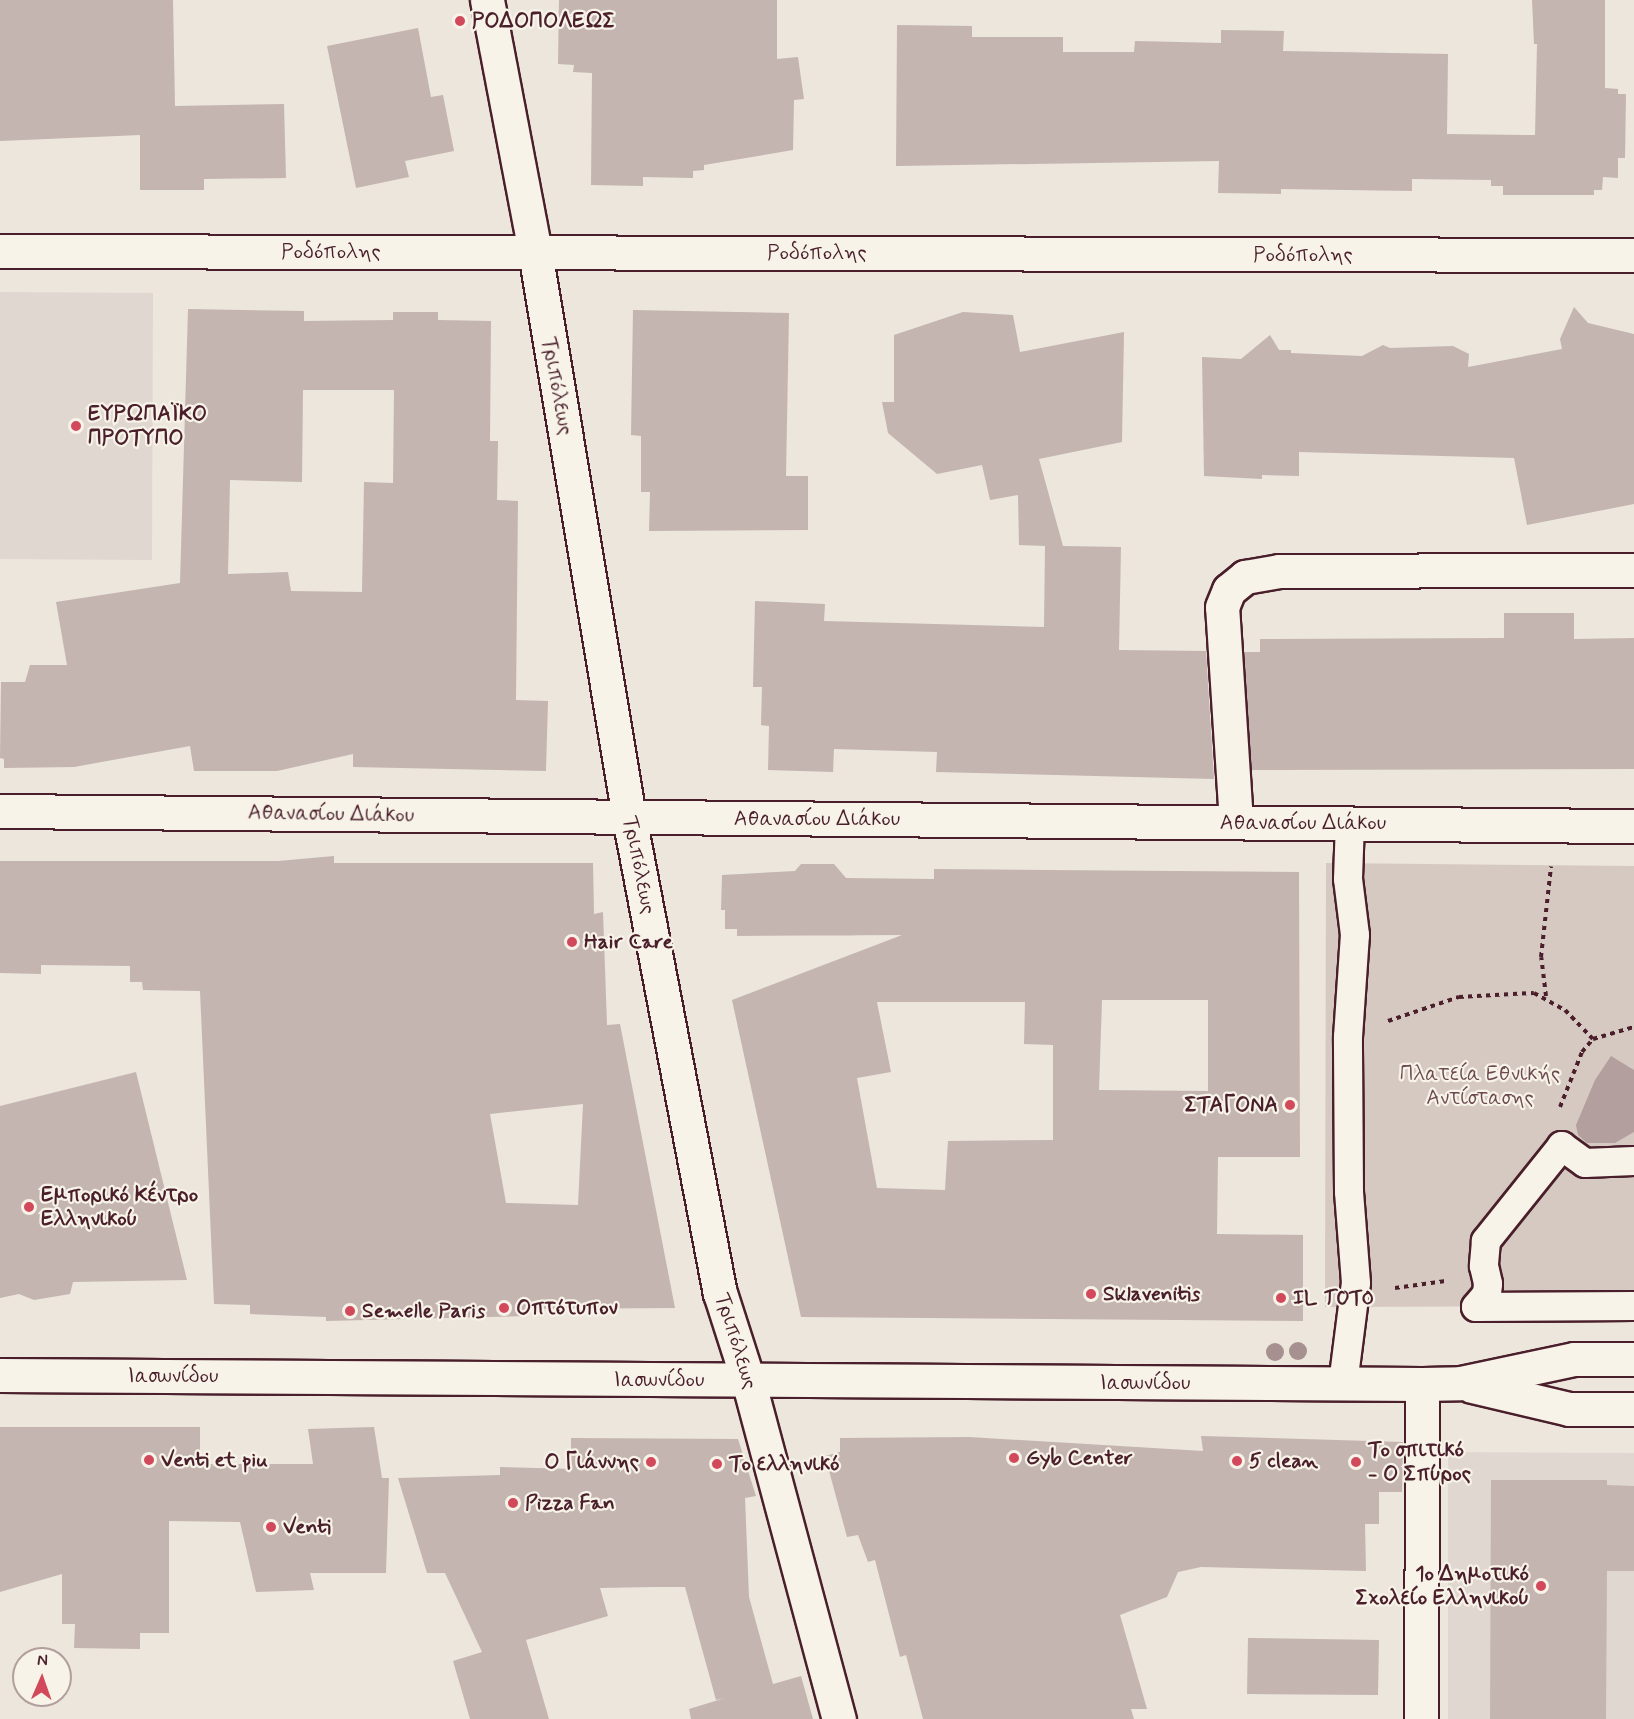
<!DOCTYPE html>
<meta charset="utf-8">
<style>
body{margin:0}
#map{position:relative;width:1634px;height:1719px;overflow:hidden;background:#ece6dd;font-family:Mynerve,sans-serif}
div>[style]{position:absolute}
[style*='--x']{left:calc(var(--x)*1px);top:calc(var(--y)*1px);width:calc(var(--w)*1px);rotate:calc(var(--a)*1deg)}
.built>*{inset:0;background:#e0d7d0}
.green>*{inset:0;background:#d5c9c2}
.water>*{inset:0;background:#b39f9d}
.building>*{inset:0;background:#c4b5b0}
.path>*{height:4px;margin-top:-2px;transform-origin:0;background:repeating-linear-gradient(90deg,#4a1f2b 0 4.5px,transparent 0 9px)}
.roads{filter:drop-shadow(2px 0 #4a1f2b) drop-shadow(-2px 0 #4a1f2b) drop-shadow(0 2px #4a1f2b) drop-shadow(0 -2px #4a1f2b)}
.pedestrian>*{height:28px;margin:-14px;padding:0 14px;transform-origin:14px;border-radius:14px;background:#f7f3e8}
.minor>*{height:33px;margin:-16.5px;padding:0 16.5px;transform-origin:16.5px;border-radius:16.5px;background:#f7f3e8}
.tertiary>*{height:33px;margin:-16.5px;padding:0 16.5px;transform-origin:16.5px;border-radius:16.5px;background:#f7f3e8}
.trees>*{width:18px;height:18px;margin:-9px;border-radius:50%;background:#a69090}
.dots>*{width:16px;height:16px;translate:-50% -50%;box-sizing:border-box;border:3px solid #f7f3e8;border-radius:50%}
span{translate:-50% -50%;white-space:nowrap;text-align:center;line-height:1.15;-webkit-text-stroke:4.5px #f7f3e8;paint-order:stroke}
.poi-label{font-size:21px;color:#4a1f2b;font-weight:700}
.left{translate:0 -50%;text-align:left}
.right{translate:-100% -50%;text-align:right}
.street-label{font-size:21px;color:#4a1f2b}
.park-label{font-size:21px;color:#6d4a51}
.north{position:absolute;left:12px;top:1647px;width:60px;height:60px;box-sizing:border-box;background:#f7f3e8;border:2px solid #b29e9c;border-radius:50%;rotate:2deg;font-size:16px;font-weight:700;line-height:24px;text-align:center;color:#4a1f2b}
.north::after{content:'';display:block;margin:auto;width:21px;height:27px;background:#d1495b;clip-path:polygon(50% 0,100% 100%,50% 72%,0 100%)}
</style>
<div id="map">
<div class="built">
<div style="clip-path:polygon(0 292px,153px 293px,152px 560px,0 559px)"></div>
<div style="clip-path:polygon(1448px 1452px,1634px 1453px,1634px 1719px,1448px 1719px)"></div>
</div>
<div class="green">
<div style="clip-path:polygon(1326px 863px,1634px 866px,1634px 1306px,1325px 1307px)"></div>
</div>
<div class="water">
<div style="clip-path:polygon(1611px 1056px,1634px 1070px,1634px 1132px,1615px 1143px,1587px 1143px,1578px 1135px,1576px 1125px,1595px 1080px)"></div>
</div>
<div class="building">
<div style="clip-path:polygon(0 0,173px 0,175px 106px,284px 104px,286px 178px,204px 179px,204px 190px,140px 190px,140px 135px,0 141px)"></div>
<div style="clip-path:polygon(559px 0,777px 0,777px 59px,798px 57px,804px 99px,794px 100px,793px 150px,704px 165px,704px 170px,693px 171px,693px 178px,643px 177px,643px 186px,591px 185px,592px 73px,573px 72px,574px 65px,558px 64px)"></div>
<div style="clip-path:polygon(1532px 0,1605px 0,1605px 88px,1618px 89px,1618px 94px,1626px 94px,1625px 158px,1618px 158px,1618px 178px,1603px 177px,1602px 190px,1594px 190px,1594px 195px,1503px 195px,1503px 186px,1491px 186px,1491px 180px,1412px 179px,1412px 191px,1281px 189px,1281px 194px,1218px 193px,1219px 161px,896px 166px,897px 25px,972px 26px,972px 37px,1063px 37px,1063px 52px,1134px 52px,1135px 41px,1221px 43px,1221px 30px,1284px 31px,1283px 51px,1448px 54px,1447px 134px,1535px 135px,1537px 44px,1534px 44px)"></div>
<div style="clip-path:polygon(418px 28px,431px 97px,443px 95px,454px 151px,405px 161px,409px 177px,356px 188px,327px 46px)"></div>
<div style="clip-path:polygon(1574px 307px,1588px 323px,1634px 334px,1634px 504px,1527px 525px,1514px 458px,1299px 452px,1299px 476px,1262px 475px,1262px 479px,1204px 476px,1202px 357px,1241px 359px,1270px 335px,1279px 350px,1291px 350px,1291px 353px,1362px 356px,1383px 345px,1390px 348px,1453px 346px,1469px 354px,1468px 367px,1562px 349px,1560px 339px)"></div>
<div style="clip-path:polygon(evenodd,188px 309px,304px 311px,304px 321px,393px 320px,393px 312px,438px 312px,438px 320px,491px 321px,490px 441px,498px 441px,497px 500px,518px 501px,516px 700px,548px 701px,546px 771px,353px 767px,353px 754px,277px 771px,194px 771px,190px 746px,74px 767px,4px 768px,4px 759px,0 758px,1px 682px,25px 682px,30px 665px,67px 665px,56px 602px,180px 583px,188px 309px,303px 390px,394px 390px,393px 483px,364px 482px,362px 592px,291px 591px,288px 572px,228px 574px,230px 480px,302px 482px,303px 390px)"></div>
<div style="clip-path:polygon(633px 310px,789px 313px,786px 476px,808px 476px,808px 530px,649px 531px,650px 492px,641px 492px,641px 436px,631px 435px)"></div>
<div style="clip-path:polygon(963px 312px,1013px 315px,1020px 352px,1124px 332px,1122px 442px,1039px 459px,1063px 546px,1121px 547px,1119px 650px,1206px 651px,1214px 779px,936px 772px,937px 752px,834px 749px,833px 772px,768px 770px,769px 726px,761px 725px,762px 687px,753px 687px,755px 601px,825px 604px,824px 621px,1044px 627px,1045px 546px,1019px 545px,1018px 495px,990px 500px,982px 465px,937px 474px,888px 433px,882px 402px,894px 402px,894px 335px)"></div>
<div style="clip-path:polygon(1504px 613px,1574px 613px,1574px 639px,1634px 638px,1634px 769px,1251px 770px,1244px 652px,1260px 652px,1260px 639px,1504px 638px)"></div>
<div style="clip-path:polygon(evenodd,334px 856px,334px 863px,593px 863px,594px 914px,603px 912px,607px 1025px,620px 1024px,675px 1308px,525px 1309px,527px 1316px,326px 1321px,326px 1317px,250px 1314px,250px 1305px,214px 1304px,200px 991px,143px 990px,142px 982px,130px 982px,130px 966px,41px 965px,41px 974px,0 973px,0 861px,278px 861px,334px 856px,583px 1104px,578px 1205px,506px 1203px,490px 1114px,583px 1104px)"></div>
<div style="clip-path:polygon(evenodd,801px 864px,834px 864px,846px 878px,934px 879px,934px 869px,1299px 872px,1300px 1157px,1218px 1157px,1217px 1234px,1303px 1235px,1303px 1321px,801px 1317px,732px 1000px,902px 935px,737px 936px,737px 929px,725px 929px,725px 910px,721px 910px,722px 875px,795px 871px,801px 864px,1102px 1000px,1208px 1000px,1208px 1091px,1099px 1090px,1102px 1000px,801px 864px,877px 1002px,1025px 1002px,1024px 1044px,1053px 1045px,1053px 1140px,948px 1141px,945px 1190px,877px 1188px,857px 1078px,891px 1072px,877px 1002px)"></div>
<div style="clip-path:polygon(136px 1072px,187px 1280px,73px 1282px,70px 1294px,34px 1300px,19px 1294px,0 1298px,0 1106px)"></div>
<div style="clip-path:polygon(0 1427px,200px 1427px,200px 1464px,313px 1464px,308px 1429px,374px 1427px,382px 1478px,389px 1478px,386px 1573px,310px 1573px,314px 1590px,256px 1592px,240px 1522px,169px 1521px,169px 1633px,140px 1633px,140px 1649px,74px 1648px,75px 1624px,62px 1624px,62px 1574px,0 1592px)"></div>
<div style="clip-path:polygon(1201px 1436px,1403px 1442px,1402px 1492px,1379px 1492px,1379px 1524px,1365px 1524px,1366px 1571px,1201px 1567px,1178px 1572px,1167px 1597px,1120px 1615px,1147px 1709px,1131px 1709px,1134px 1719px,923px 1719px,906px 1655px,900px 1657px,875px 1560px,868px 1562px,858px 1535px,847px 1537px,825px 1456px,840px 1452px,840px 1438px,969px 1437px,1203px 1451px)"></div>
<div style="clip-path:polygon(571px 1438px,738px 1439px,756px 1496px,745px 1498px,749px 1597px,773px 1684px,801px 1676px,813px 1719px,691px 1719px,689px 1709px,725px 1698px,716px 1700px,685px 1587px,654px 1587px,600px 1588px,608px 1616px,526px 1640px,549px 1719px,470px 1719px,453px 1661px,482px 1652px,445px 1573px,427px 1573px,398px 1478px,500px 1475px,500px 1467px,571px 1469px)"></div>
<div style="clip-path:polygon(1491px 1480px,1607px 1480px,1607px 1485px,1634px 1486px,1634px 1571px,1607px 1571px,1606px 1719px,1490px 1719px)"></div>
<div style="clip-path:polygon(1248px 1638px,1379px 1640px,1378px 1695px,1247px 1694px)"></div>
</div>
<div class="path">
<div style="--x:1546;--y:996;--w:39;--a:-97"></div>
<div style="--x:1541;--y:957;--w:91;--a:-83.7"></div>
<div style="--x:1388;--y:1021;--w:75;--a:-18.7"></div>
<div style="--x:1459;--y:997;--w:75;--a:-3.1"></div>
<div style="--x:1534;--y:993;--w:35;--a:29"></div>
<div style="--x:1565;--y:1010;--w:40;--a:46"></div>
<div style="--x:1560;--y:1107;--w:59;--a:-68.2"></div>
<div style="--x:1582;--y:1052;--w:17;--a:-50"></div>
<div style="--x:1593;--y:1039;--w:43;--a:-16.3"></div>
<div style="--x:1395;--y:1288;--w:51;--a:-7.8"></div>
</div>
<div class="roads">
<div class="pedestrian">
<div style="--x:1634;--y:1161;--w:49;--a:177.7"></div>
<div style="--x:1585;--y:1163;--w:29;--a:-144"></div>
<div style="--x:1562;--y:1146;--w:122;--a:128.7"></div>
<div style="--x:1486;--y:1241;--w:25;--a:95"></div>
<div style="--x:1484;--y:1266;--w:18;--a:77"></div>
<div style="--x:1488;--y:1284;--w:10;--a:96"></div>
<div style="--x:1487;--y:1294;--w:17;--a:130"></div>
<div style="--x:1476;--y:1307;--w:158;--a:-0.4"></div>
<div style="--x:1343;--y:1384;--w:102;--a:-82.7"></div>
<div style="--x:1356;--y:1283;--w:91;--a:-94.4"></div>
<div style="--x:1349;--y:1192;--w:155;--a:-90.4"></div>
<div style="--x:1348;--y:1037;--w:102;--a:-86.1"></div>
<div style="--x:1355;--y:935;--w:56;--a:-97.1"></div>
<div style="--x:1348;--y:879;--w:56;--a:-88"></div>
</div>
<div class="minor">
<div style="--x:0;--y:251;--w:1634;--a:0.14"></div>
<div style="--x:0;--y:811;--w:1634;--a:0.53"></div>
<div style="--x:1236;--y:822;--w:215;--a:-93.7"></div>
<div style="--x:1222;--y:607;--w:18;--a:-68"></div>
<div style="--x:1229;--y:590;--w:21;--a:-39"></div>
<div style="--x:1245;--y:577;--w:35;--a:-10"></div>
<div style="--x:1279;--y:571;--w:355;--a:-0.2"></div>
<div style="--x:748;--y:1380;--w:351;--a:75"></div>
<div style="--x:1421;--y:1719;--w:335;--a:-89.8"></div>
</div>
<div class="tertiary">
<div style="--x:487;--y:0;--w:257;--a:79.2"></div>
<div style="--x:535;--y:252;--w:573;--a:80.55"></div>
<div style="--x:629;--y:817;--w:485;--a:79.2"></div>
<div style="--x:720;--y:1293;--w:91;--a:72.2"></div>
<div style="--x:0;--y:1375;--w:1422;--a:0.36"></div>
<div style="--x:1422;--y:1384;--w:39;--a:-1"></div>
<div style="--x:1461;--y:1383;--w:116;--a:-12"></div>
<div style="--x:1574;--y:1359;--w:60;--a:0"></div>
<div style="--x:1472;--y:1386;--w:100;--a:13.3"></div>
<div style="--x:1569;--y:1409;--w:65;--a:0"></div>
</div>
</div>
<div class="trees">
<div style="left:1298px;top:1351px"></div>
<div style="left:1275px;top:1352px"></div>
</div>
<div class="dots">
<div style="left:460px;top:21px;background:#d1495b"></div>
<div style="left:76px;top:426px;background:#d1495b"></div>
<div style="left:572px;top:942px;background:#d1495b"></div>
<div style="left:1290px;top:1105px;background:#d1495b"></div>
<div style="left:29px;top:1207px;background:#d1495b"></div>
<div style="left:1091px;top:1294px;background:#d1495b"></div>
<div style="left:1281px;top:1298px;background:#d1495b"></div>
<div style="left:504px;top:1308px;background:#d1495b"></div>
<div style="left:350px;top:1311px;background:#d1495b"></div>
<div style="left:1014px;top:1458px;background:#d1495b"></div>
<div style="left:149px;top:1460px;background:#d1495b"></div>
<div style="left:1237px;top:1461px;background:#d1495b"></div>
<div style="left:651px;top:1462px;background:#d1495b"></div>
<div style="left:1356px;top:1462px;background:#d1495b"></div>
<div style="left:717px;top:1464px;background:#d1495b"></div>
<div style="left:513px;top:1503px;background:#d1495b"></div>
<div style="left:271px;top:1527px;background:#d1495b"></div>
<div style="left:1541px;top:1586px;background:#d1495b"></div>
</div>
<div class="poi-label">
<span class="left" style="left:472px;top:21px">ΡΟΔΟΠΟΛΕΩΣ</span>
<span class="left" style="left:88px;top:426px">ΕΥΡΩΠΑΪΚΟ<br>ΠΡΟΤΥΠΟ</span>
<span class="left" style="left:584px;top:942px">Hair Care</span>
<span class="right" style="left:1278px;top:1105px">ΣΤΑΓΟΝΑ</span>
<span class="left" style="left:41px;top:1207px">Εμπορικό Κέντρο<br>Ελληνικού</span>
<span class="left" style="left:1103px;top:1294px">Sklavenitis</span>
<span class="left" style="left:1293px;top:1298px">IL TOTO</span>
<span class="left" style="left:516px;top:1308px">Οπτότυπον</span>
<span class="left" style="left:362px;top:1311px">Semelle Paris</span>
<span class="left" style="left:1368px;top:1462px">Το σπιτικό<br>- Ο Σπύρος</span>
<span class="left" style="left:1026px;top:1458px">Gyb Center</span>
<span class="left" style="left:161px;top:1460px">Venti et piu</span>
<span class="left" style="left:1249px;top:1461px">5 clean</span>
<span class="right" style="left:639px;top:1462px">Ο Γιάννης</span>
<span class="left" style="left:729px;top:1464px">Το ελληνικό</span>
<span class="left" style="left:525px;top:1503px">Pizza Fan</span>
<span class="left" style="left:283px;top:1527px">Venti</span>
<span class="right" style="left:1529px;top:1586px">1ο Δημοτικό<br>Σχολείο Ελληνικού</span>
</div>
<div class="street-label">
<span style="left:331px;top:252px">Ροδόπολης</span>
<span style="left:817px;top:253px">Ροδόπολης</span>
<span style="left:1303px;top:255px">Ροδόπολης</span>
<span style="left:557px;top:386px;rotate:80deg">Τριπόλεως</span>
<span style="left:331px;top:814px;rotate:1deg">Αθανασίου Διάκου</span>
<span style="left:817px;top:819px">Αθανασίου Διάκου</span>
<span style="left:1303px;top:823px">Αθανασίου Διάκου</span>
<span style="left:639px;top:865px;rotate:79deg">Τριπόλεως</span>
<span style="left:736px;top:1341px;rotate:73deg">Τριπόλεως</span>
<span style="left:173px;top:1376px">Ιασωνίδου</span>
<span style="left:659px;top:1380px">Ιασωνίδου</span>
<span style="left:1145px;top:1383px">Ιασωνίδου</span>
</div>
<div class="park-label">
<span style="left:1480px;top:1086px">Πλατεία Εθνικής<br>Αντίστασης</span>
</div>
<div class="north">N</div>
</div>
